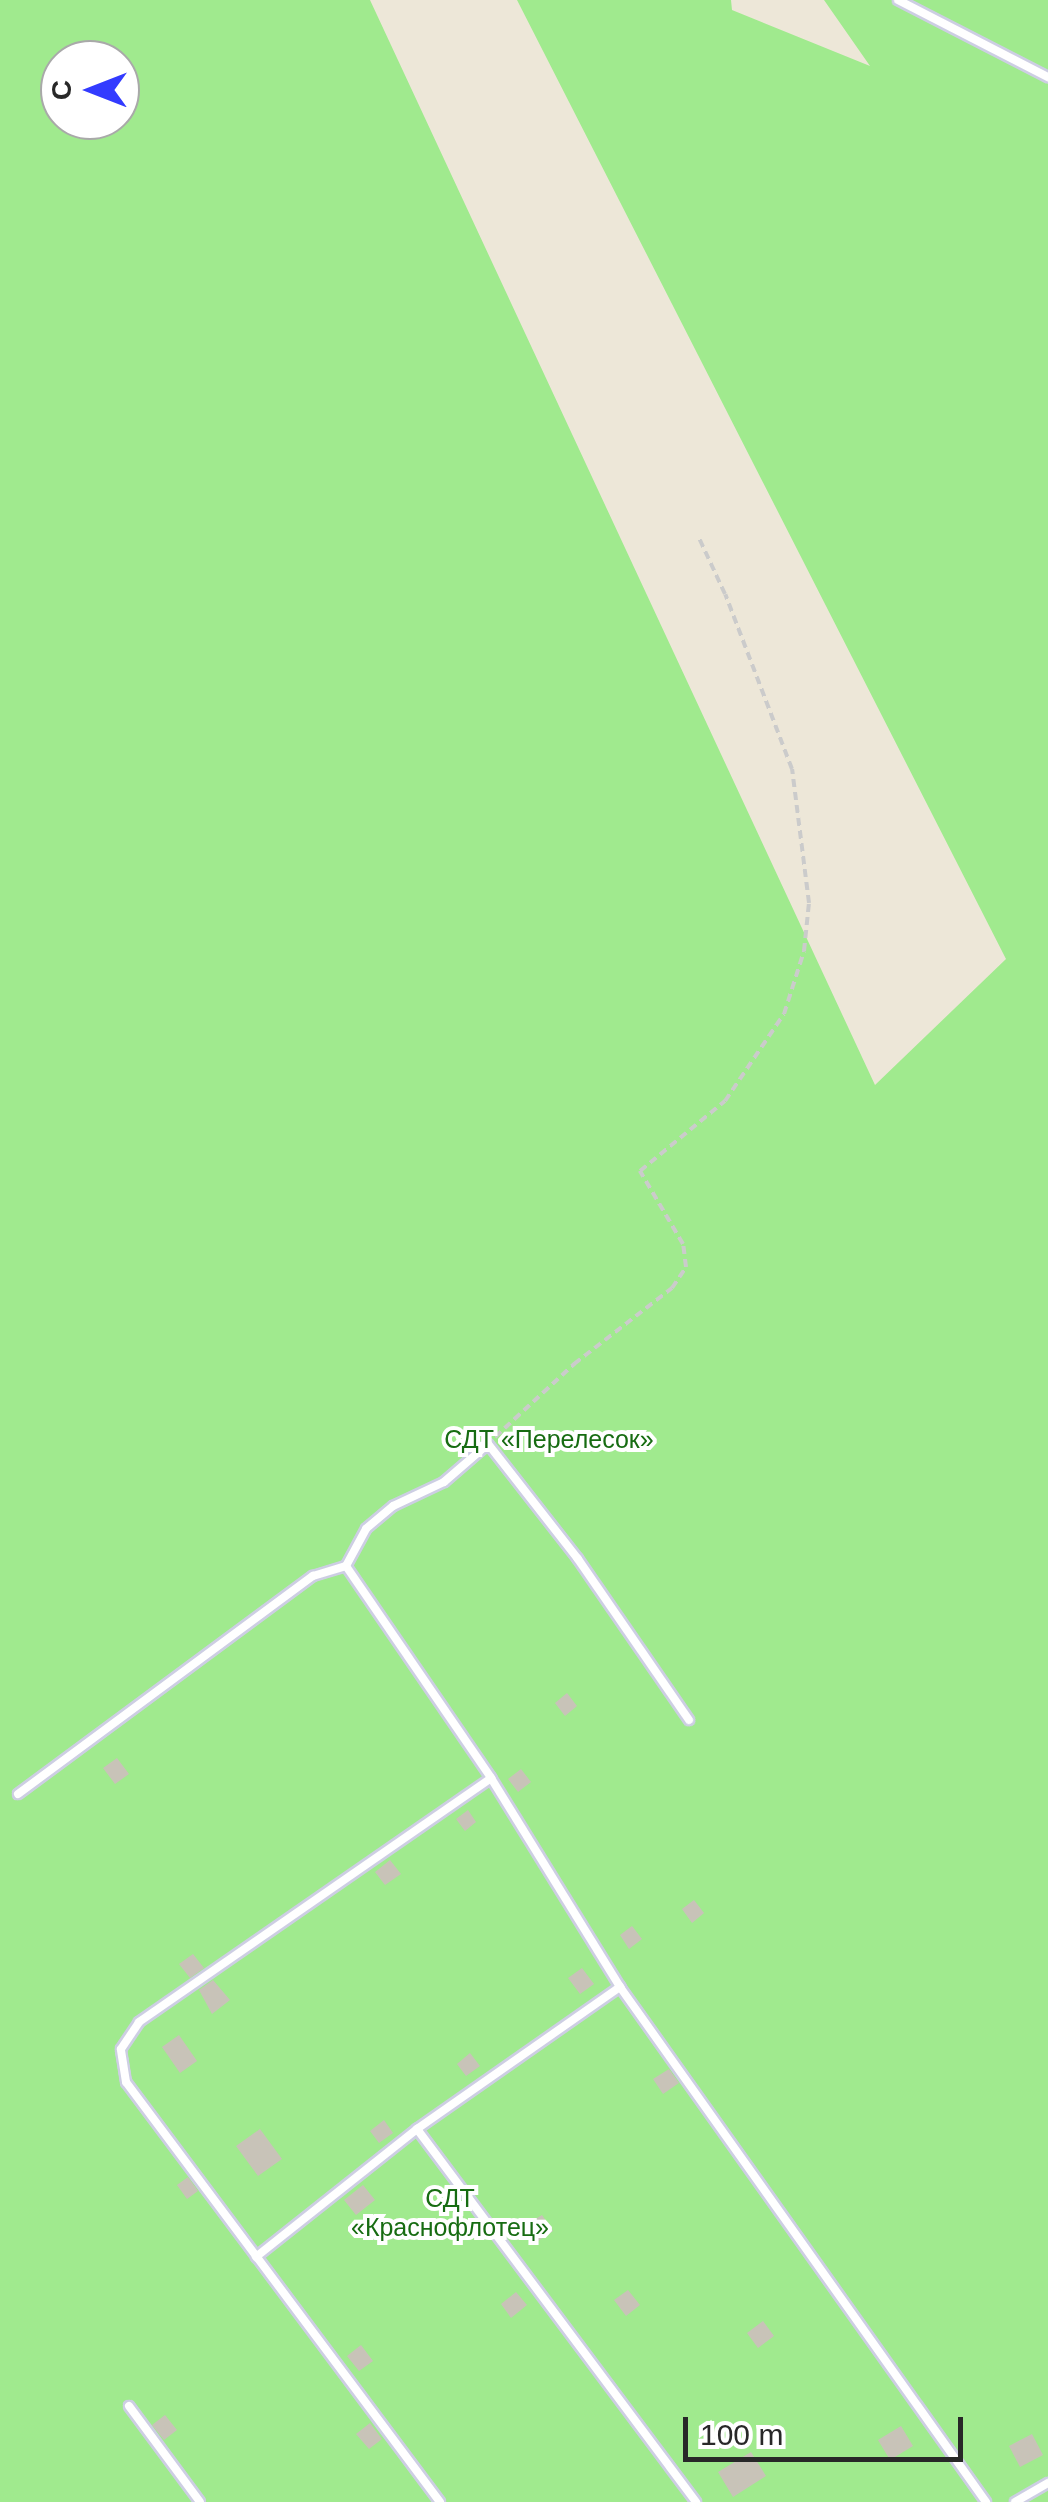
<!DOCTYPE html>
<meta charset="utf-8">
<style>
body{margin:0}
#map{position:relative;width:1048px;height:2502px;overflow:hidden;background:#ede7d8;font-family:Helvetica,sans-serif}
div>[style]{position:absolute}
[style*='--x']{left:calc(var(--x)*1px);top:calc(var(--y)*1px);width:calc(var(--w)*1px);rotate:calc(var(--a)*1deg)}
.green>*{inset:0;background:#a0ea8e}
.building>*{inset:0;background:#c8c3b8}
.path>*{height:4px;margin-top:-2px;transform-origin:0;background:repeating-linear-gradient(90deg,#cbcbcb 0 8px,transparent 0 13px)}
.roads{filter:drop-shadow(2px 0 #cdcee3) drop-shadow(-2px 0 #cdcee3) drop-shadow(0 2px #cdcee3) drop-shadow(0 -2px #cdcee3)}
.lane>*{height:8px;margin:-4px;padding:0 4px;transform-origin:4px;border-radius:4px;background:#fff}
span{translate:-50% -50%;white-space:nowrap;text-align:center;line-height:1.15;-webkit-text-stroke:8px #fff;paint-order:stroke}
.park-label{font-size:25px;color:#176c12}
.north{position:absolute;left:40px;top:40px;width:100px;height:100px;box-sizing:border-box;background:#fff;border:2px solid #a9a9a9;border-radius:50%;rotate:270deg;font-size:28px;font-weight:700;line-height:40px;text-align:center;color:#282828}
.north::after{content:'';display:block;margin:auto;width:35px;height:45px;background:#333bff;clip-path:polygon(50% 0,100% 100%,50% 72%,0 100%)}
.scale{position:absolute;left:683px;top:2417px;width:280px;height:45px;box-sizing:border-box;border:5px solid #282828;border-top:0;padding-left:12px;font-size:30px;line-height:35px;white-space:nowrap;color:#282828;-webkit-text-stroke:8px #fff;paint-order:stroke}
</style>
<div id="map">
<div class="green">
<div style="clip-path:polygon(evenodd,0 0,370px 0,875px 1085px,1006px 959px,517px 0,731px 0,732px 10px,870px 66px,824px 0,1048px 0,1048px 2502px,0 2502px,0 0,60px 60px,120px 60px,120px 120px,60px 120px,60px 60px)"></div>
</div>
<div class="building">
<div style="clip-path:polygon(567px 1693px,577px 1706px,565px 1716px,555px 1703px)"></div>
<div style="clip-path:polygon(117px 1758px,129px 1774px,115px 1784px,103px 1768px)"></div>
<div style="clip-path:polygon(521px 1769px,531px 1782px,518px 1792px,508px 1779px)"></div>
<div style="clip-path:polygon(468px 1810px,476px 1822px,465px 1831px,456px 1819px)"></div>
<div style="clip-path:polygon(390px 1860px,401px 1874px,385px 1885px,375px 1872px)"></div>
<div style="clip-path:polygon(694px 1900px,704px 1913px,692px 1923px,682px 1909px)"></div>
<div style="clip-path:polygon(632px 1926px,642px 1939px,629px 1949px,620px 1935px)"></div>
<div style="clip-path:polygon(193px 1954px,204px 1968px,190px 1978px,179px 1964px)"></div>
<div style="clip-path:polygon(582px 1968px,594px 1984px,580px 1994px,568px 1978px)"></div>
<div style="clip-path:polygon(213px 1980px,230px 2000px,212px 2014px,199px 1990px)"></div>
<div style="clip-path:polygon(179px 2035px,197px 2061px,180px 2073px,162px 2047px)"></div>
<div style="clip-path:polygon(470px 2053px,480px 2066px,466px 2076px,457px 2064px)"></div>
<div style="clip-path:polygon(669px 2069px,679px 2083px,663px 2094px,653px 2079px)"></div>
<div style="clip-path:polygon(384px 2120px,393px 2133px,379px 2143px,370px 2131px)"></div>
<div style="clip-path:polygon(260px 2129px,282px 2159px,258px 2176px,236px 2146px)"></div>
<div style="clip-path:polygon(188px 2177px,198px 2191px,187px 2199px,177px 2185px)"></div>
<div style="clip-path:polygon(363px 2185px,375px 2200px,356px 2215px,344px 2200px)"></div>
<div style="clip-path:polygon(542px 2215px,553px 2231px,535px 2243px,524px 2226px)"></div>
<div style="clip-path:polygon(628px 2290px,640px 2305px,626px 2316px,614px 2300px)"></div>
<div style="clip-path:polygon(516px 2292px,527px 2305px,511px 2318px,501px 2304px)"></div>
<div style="clip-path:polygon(763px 2321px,774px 2336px,758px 2348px,747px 2333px)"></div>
<div style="clip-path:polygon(361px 2345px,373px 2361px,359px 2371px,347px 2356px)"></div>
<div style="clip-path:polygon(165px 2415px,177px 2430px,164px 2440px,152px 2425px)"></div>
<div style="clip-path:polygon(370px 2423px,382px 2439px,369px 2449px,356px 2434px)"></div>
<div style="clip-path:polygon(901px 2426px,913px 2446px,890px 2460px,878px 2440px)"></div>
<div style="clip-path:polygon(1032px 2434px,1043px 2455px,1020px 2467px,1009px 2446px)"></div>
<div style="clip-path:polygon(751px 2452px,766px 2476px,733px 2497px,718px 2472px)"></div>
</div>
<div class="path">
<div style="--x:495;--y:1437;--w:108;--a:-42.7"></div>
<div style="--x:574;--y:1364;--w:124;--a:-37.8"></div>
<div style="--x:672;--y:1288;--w:25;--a:-56"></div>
<div style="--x:686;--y:1267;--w:23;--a:-97"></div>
<div style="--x:683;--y:1244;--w:85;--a:-120.5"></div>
<div style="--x:640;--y:1171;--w:110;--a:-39.5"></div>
<div style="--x:725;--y:1101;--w:105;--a:-55.9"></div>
<div style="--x:784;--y:1014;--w:66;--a:-72.4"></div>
<div style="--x:804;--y:951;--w:48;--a:-84.1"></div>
<div style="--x:809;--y:903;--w:135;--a:-97.2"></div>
<div style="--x:792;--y:769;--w:187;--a:-110.9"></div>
<div style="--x:725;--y:594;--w:62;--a:-114.9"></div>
</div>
<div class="roads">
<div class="lane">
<div style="--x:898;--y:0;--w:169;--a:27.2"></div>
<div style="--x:689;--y:1720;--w:196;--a:-124.6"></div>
<div style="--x:578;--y:1559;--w:146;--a:-128"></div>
<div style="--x:488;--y:1444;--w:58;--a:139.2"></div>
<div style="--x:444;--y:1482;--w:56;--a:154.8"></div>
<div style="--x:393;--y:1506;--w:35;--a:140"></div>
<div style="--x:366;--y:1529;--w:42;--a:118.4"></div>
<div style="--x:346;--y:1566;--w:257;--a:55.6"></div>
<div style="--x:491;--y:1778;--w:246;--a:58.3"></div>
<div style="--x:620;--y:1987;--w:632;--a:54.6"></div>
<div style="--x:18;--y:1794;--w:367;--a:-36.5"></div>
<div style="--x:313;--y:1576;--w:34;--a:-17"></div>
<div style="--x:417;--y:2129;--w:466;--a:53.2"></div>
<div style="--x:256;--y:2257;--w:206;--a:-38.5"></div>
<div style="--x:417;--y:2129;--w:248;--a:-35"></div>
<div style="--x:129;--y:2406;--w:119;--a:53.5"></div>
<div style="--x:440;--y:2502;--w:524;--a:-126.78"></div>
<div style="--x:126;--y:2082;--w:33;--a:-99"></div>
<div style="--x:121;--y:2049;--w:32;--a:-56"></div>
<div style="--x:139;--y:2022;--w:428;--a:-34.7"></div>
<div style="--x:1015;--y:2502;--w:38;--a:-30"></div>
</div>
</div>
<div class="park-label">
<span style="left:549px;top:1439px">СДТ «Перелесок»</span>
<span style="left:450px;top:2213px">СДТ<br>«Краснофлотец»</span>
</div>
<div class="north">С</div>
<div class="scale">100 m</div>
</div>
